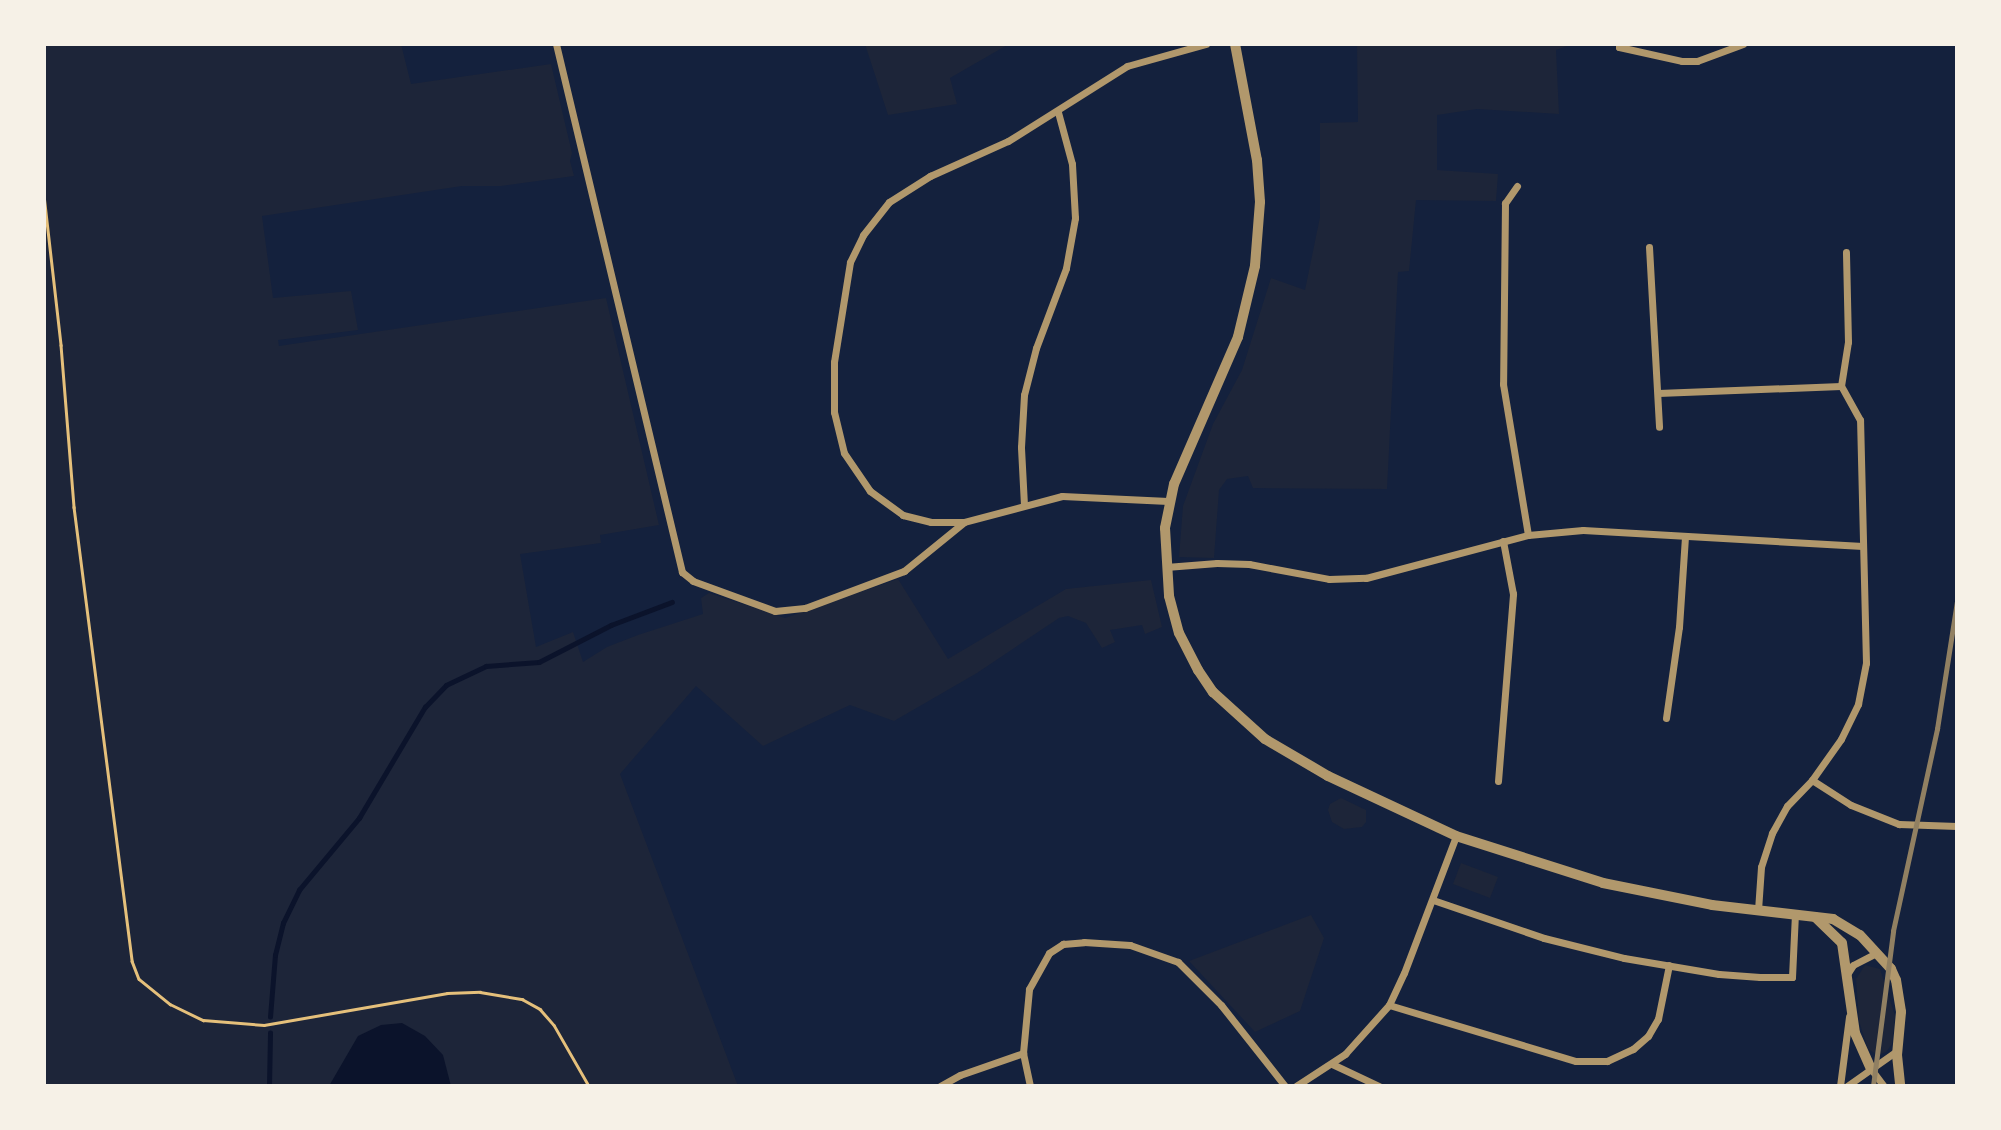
<!DOCTYPE html>
<style>
body{margin:0}
#map{position:relative;width:2001px;height:1130px;overflow:hidden;background:#14213d;font-family:"DejaVu Sans",sans-serif}
div>[style]{position:absolute}
[style*='--x']{left:calc(var(--x)*1px);top:calc(var(--y)*1px);width:calc(var(--w)*1px);rotate:calc(var(--a)*1deg)}
.green>*{inset:0;background:#1d2539}
.water>*{inset:0;background:#0b132b}
.stream>*{height:4.5px;margin:-2.25px;padding:0 2.25px;transform-origin:2.25px;border-radius:2.25px;background:#0b132b}
.path>*{height:2.5px;margin:-1.25px;padding:0 1.25px;transform-origin:1.25px;border-radius:1.25px;background:#e5c07b}
.minor>*{height:7px;margin:-3.5px;padding:0 3.5px;transform-origin:3.5px;border-radius:3.5px;background:#b1986c}
.tertiary>*{height:10px;margin:-5px;padding:0 5px;transform-origin:5px;border-radius:5px;background:#b1986c}
.rail>*{height:4.5px;margin:-2.25px;padding:0 2.25px;transform-origin:2.25px;border-radius:2.25px;background:#918062}
span{translate:-50% -50%;white-space:nowrap;text-align:center;line-height:1.15;-webkit-text-stroke:5px #f6f1e7;paint-order:stroke}
.frame{position:absolute;inset:0;border:46px solid #f6f1e7;pointer-events:none}
</style>
<div id="map">
<div class="green">
<div style="clip-path:polygon(44px 44px,401px 44px,411px 84px,551px 64px,572px 153px,570px 161px,574px 176px,501px 186px,462px 186px,262px 216px,273px 298px,351px 291px,358px 330px,278px 340px,279px 346px,606px 298px,659px 525px,600px 535px,601px 543px,520px 554px,536px 647px,573px 632px,583px 662px,607px 647px,638px 635px,703px 614px,701px 598px,709px 593px,785px 618px,898px 579px,948px 659px,1066px 589px,1151px 580px,1162px 627px,1145px 634px,1142px 625px,1110px 630px,1115px 642px,1102px 648px,1086px 623px,1068px 616px,1059px 618px,977px 673px,894px 721px,850px 705px,763px 746px,696px 686px,620px 774px,738px 1086px,44px 1086px)"></div>
<div style="clip-path:polygon(865px 44px,1009px 44px,950px 78px,957px 104px,888px 115px)"></div>
<div style="clip-path:polygon(1357px 44px,1573px 44px,1556px 50px,1559px 114px,1477px 109px,1437px 115px,1437px 170px,1498px 174px,1496px 201px,1416px 200px,1409px 271px,1398px 272px,1387px 489px,1253px 488px,1248px 476px,1227px 479px,1219px 490px,1214px 558px,1179px 557px,1183px 506px,1213px 424px,1242px 370px,1271px 278px,1305px 290px,1320px 217px,1320px 123px,1358px 122px)"></div>
<div style="clip-path:polygon(1341px 798px,1366px 810px,1366px 822px,1362px 827px,1344px 829px,1332px 822px,1328px 810px,1330px 804px)"></div>
<div style="clip-path:polygon(1461px 863px,1498px 877px,1490px 898px,1453px 884px)"></div>
<div style="clip-path:polygon(1311px 915px,1324px 938px,1300px 1011px,1255px 1032px,1189px 961px)"></div>
<div style="clip-path:polygon(1865px 965px,1880px 969px,1895px 1016px,1892px 1044px,1886px 1052px,1878px 1055px,1868px 1049px,1859px 1021px,1856px 979px)"></div>
</div>
<div class="water">
<div style="clip-path:polygon(402px 1023px,425px 1036px,443px 1055px,451px 1086px,329px 1086px,358px 1036px,381px 1025px)"></div>
</div>
<div class="stream">
<div style="--x:270;--y:1017;--w:62;--a:-85.4"></div>
<div style="--x:275;--y:955;--w:33;--a:-76"></div>
<div style="--x:283;--y:923;--w:37;--a:-64"></div>
<div style="--x:299;--y:890;--w:94;--a:-50.2"></div>
<div style="--x:359;--y:818;--w:129;--a:-59.3"></div>
<div style="--x:425;--y:707;--w:30;--a:-46"></div>
<div style="--x:446;--y:685;--w:44;--a:-25.4"></div>
<div style="--x:486;--y:666;--w:53;--a:-4.3"></div>
<div style="--x:539;--y:662;--w:81;--a:-27.2"></div>
<div style="--x:611;--y:625;--w:65;--a:-20.7"></div>
<div style="--x:269;--y:1086;--w:53;--a:-88.9"></div>
</div>
<div class="path">
<div style="--x:44;--y:195;--w:151;--a:83.5"></div>
<div style="--x:61;--y:345;--w:163;--a:85.4"></div>
<div style="--x:74;--y:507;--w:458;--a:82.7"></div>
<div style="--x:132;--y:961;--w:19;--a:69"></div>
<div style="--x:139;--y:979;--w:40;--a:39"></div>
<div style="--x:170;--y:1004;--w:37;--a:26"></div>
<div style="--x:203;--y:1020;--w:61;--a:4.7"></div>
<div style="--x:264;--y:1025;--w:186;--a:-9.9"></div>
<div style="--x:447;--y:993;--w:33;--a:-2"></div>
<div style="--x:480;--y:992;--w:43;--a:9.5"></div>
<div style="--x:522;--y:999;--w:21;--a:29"></div>
<div style="--x:540;--y:1009;--w:21;--a:49"></div>
<div style="--x:554;--y:1025;--w:70;--a:60.2"></div>
</div>
<div class="minor">
<div style="--x:556;--y:44;--w:543;--a:76.58"></div>
<div style="--x:682;--y:572;--w:14;--a:39"></div>
<div style="--x:693;--y:581;--w:87;--a:20.1"></div>
<div style="--x:775;--y:611;--w:30;--a:-6"></div>
<div style="--x:805;--y:608;--w:106;--a:-20.5"></div>
<div style="--x:904;--y:571;--w:76;--a:-39.1"></div>
<div style="--x:1619;--y:44;--w:3;--a:90"></div>
<div style="--x:1619;--y:47;--w:65;--a:12.5"></div>
<div style="--x:1682;--y:61;--w:15;--a:0"></div>
<div style="--x:1697;--y:61;--w:49;--a:-20.3"></div>
<div style="--x:1517;--y:186;--w:21;--a:125"></div>
<div style="--x:1505;--y:203;--w:181;--a:90.6"></div>
<div style="--x:1503;--y:384;--w:153;--a:80.6"></div>
<div style="--x:1649;--y:247;--w:180;--a:86.8"></div>
<div style="--x:1658;--y:393;--w:183;--a:-2.2"></div>
<div style="--x:1168;--y:501;--w:106;--a:-177.3"></div>
<div style="--x:1062;--y:496;--w:101;--a:165.1"></div>
<div style="--x:964;--y:522;--w:33;--a:180"></div>
<div style="--x:931;--y:522;--w:29;--a:-166"></div>
<div style="--x:903;--y:515;--w:41;--a:-144"></div>
<div style="--x:870;--y:491;--w:46;--a:-124.4"></div>
<div style="--x:844;--y:453;--w:42;--a:-103.7"></div>
<div style="--x:834;--y:412;--w:50;--a:-90"></div>
<div style="--x:834;--y:362;--w:101;--a:-80.9"></div>
<div style="--x:850;--y:262;--w:30;--a:-64"></div>
<div style="--x:863;--y:235;--w:42;--a:-51.8"></div>
<div style="--x:889;--y:202;--w:49;--a:-32.4"></div>
<div style="--x:930;--y:176;--w:85;--a:-24.2"></div>
<div style="--x:1008;--y:141;--w:141;--a:-32.2"></div>
<div style="--x:1127;--y:66;--w:82;--a:-15.6"></div>
<div style="--x:1024;--y:505;--w:58;--a:-93"></div>
<div style="--x:1021;--y:447;--w:52;--a:-86.7"></div>
<div style="--x:1024;--y:395;--w:49;--a:-75.7"></div>
<div style="--x:1036;--y:348;--w:85;--a:-69.4"></div>
<div style="--x:1066;--y:268;--w:51;--a:-79.8"></div>
<div style="--x:1075;--y:218;--w:54;--a:-93.2"></div>
<div style="--x:1072;--y:164;--w:54;--a:-105.1"></div>
<div style="--x:1166;--y:567;--w:51;--a:-4.5"></div>
<div style="--x:1217;--y:563;--w:32;--a:2"></div>
<div style="--x:1249;--y:564;--w:81;--a:10.6"></div>
<div style="--x:1329;--y:579;--w:37;--a:-2"></div>
<div style="--x:1366;--y:578;--w:168;--a:-14.9"></div>
<div style="--x:1528;--y:535;--w:55;--a:-5.2"></div>
<div style="--x:1583;--y:530;--w:280;--a:3.3"></div>
<div style="--x:1666;--y:718;--w:92;--a:-81.9"></div>
<div style="--x:1679;--y:627;--w:90;--a:-86.2"></div>
<div style="--x:1812;--y:780;--w:46;--a:32.7"></div>
<div style="--x:1851;--y:805;--w:52;--a:21.6"></div>
<div style="--x:1899;--y:824;--w:58;--a:2"></div>
<div style="--x:1498;--y:781;--w:188;--a:-85.4"></div>
<div style="--x:1513;--y:594;--w:54;--a:-100.7"></div>
<div style="--x:1433;--y:900;--w:117;--a:18.9"></div>
<div style="--x:1544;--y:938;--w:82;--a:14"></div>
<div style="--x:1624;--y:958;--w:96;--a:9.6"></div>
<div style="--x:1719;--y:974;--w:41;--a:4.2"></div>
<div style="--x:1760;--y:977;--w:32;--a:0"></div>
<div style="--x:1792;--y:977;--w:64;--a:-87.3"></div>
<div style="--x:1758;--y:910;--w:43;--a:-86"></div>
<div style="--x:1761;--y:867;--w:36;--a:-72"></div>
<div style="--x:1772;--y:833;--w:31;--a:-61"></div>
<div style="--x:1787;--y:806;--w:36;--a:-46"></div>
<div style="--x:1812;--y:780;--w:50;--a:-54.7"></div>
<div style="--x:1841;--y:739;--w:39;--a:-64"></div>
<div style="--x:1858;--y:704;--w:42;--a:-79"></div>
<div style="--x:1866;--y:663;--w:243;--a:-91.4"></div>
<div style="--x:1860;--y:420;--w:39;--a:-119"></div>
<div style="--x:1841;--y:386;--w:45;--a:-81"></div>
<div style="--x:1848;--y:342;--w:90;--a:-91.3"></div>
<div style="--x:1848;--y:973;--w:9;--a:-58"></div>
<div style="--x:1853;--y:965;--w:27;--a:-27"></div>
<div style="--x:1389;--y:1005;--w:195;--a:16.7"></div>
<div style="--x:1576;--y:1061;--w:31;--a:0"></div>
<div style="--x:1607;--y:1061;--w:29;--a:-25"></div>
<div style="--x:1633;--y:1049;--w:20;--a:-41"></div>
<div style="--x:1648;--y:1036;--w:20;--a:-60"></div>
<div style="--x:1658;--y:1019;--w:55;--a:-78.5"></div>
<div style="--x:1332;--y:1064;--w:52;--a:25.1"></div>
<div style="--x:1871;--y:1069;--w:21;--a:53"></div>
<div style="--x:940;--y:1086;--w:23;--a:-29"></div>
<div style="--x:960;--y:1075;--w:67;--a:-19.2"></div>
<div style="--x:1030;--y:1086;--w:34;--a:-102"></div>
<div style="--x:1023;--y:1053;--w:64;--a:-84.6"></div>
<div style="--x:1029;--y:989;--w:41;--a:-60.9"></div>
<div style="--x:1049;--y:953;--w:17;--a:-33"></div>
<div style="--x:1063;--y:944;--w:21;--a:-5"></div>
<div style="--x:1084;--y:942;--w:46;--a:3.7"></div>
<div style="--x:1130;--y:945;--w:51;--a:19.5"></div>
<div style="--x:1178;--y:962;--w:61;--a:45"></div>
<div style="--x:1221;--y:1005;--w:103;--a:51.7"></div>
<div style="--x:1296;--y:1086;--w:59;--a:-33.1"></div>
<div style="--x:1345;--y:1054;--w:66;--a:-48.1"></div>
<div style="--x:1389;--y:1005;--w:35;--a:-65"></div>
<div style="--x:1404;--y:973;--w:147;--a:-69.2"></div>
<div style="--x:1840;--y:1086;--w:70;--a:-82.6"></div>
<div style="--x:1847;--y:1086;--w:62;--a:-35.2"></div>
</div>
<div class="tertiary">
<div style="--x:1235;--y:44;--w:118;--a:79.3"></div>
<div style="--x:1257;--y:160;--w:42;--a:85.9"></div>
<div style="--x:1260;--y:202;--w:64;--a:94.5"></div>
<div style="--x:1255;--y:266;--w:73;--a:103.5"></div>
<div style="--x:1238;--y:337;--w:160;--a:113.5"></div>
<div style="--x:1174;--y:484;--w:45;--a:101.6"></div>
<div style="--x:1165;--y:528;--w:68;--a:86.6"></div>
<div style="--x:1169;--y:596;--w:38;--a:75"></div>
<div style="--x:1179;--y:633;--w:42;--a:62.8"></div>
<div style="--x:1198;--y:670;--w:27;--a:56"></div>
<div style="--x:1213;--y:692;--w:70;--a:42.1"></div>
<div style="--x:1265;--y:739;--w:73;--a:30.4"></div>
<div style="--x:1328;--y:776;--w:141;--a:25.1"></div>
<div style="--x:1456;--y:836;--w:154;--a:17.7"></div>
<div style="--x:1603;--y:883;--w:111;--a:11.4"></div>
<div style="--x:1712;--y:905;--w:122;--a:6.6"></div>
<div style="--x:1833;--y:919;--w:31;--a:31"></div>
<div style="--x:1860;--y:935;--w:46;--a:47.6"></div>
<div style="--x:1891;--y:969;--w:12;--a:66"></div>
<div style="--x:1896;--y:980;--w:32;--a:81"></div>
<div style="--x:1901;--y:1012;--w:43;--a:95.3"></div>
<div style="--x:1897;--y:1055;--w:31;--a:84"></div>
<div style="--x:1815;--y:917;--w:37;--a:44"></div>
<div style="--x:1842;--y:943;--w:91;--a:81.8"></div>
<div style="--x:1855;--y:1033;--w:39;--a:66"></div>
</div>
<div class="rail">
<div style="--x:1873;--y:1086;--w:156;--a:-82.6"></div>
<div style="--x:1893;--y:931;--w:207;--a:-77.7"></div>
<div style="--x:1937;--y:729;--w:129;--a:-81.1"></div>
</div>
<div class="frame"></div>
</div>
